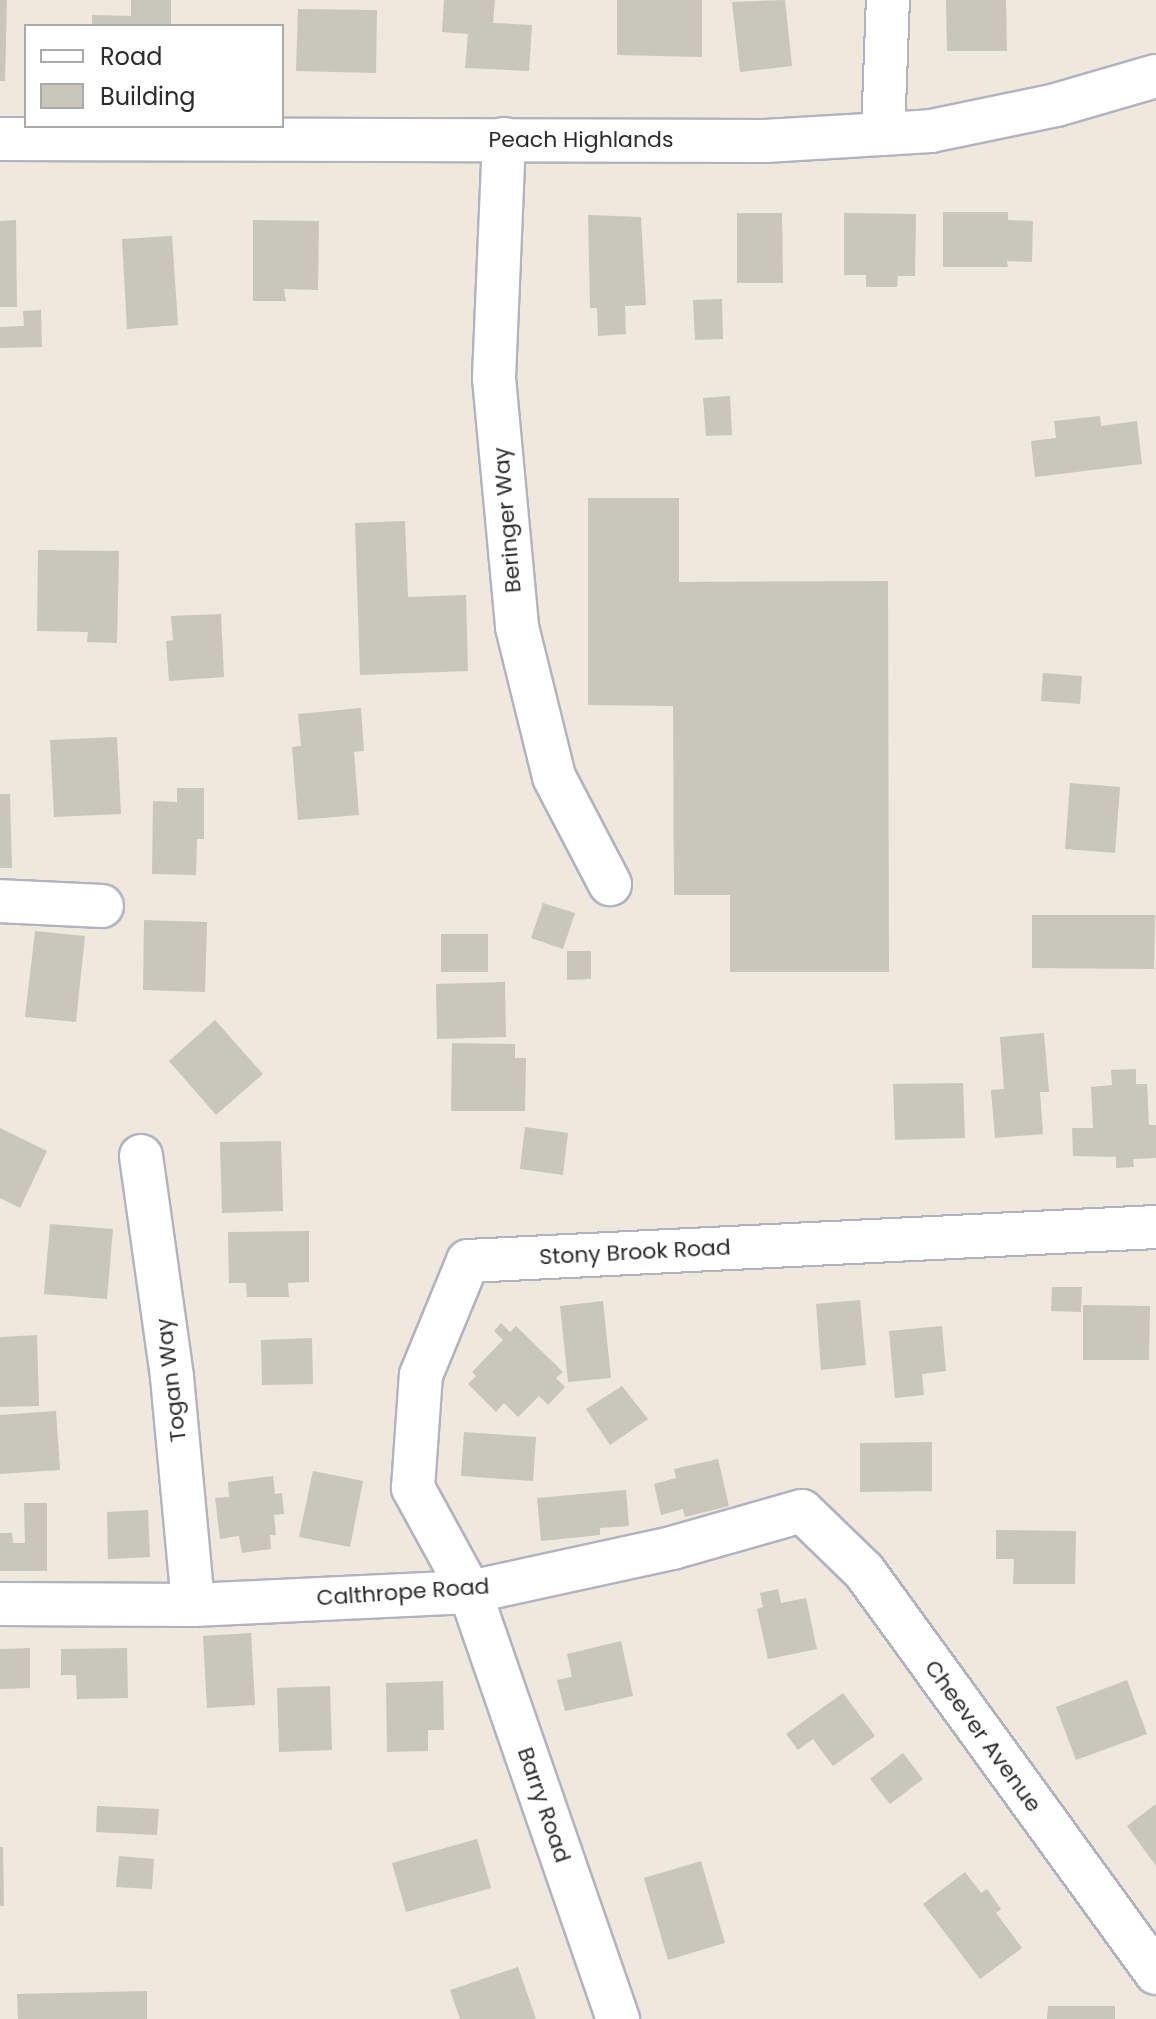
<!DOCTYPE html>
<style>
body{margin:0}
#map{position:relative;width:1156px;height:2019px;overflow:hidden;background:#eee8dd;font-family:Poppins,sans-serif}
div>[style]{position:absolute}
[style*='--x']{left:calc(var(--x)*1px);top:calc(var(--y)*1px);width:calc(var(--w)*1px);rotate:calc(var(--a)*1deg)}
.building>*{inset:0;background:#c9c6bc}
.roads{filter:drop-shadow(2px 0 #b2b3c0) drop-shadow(-2px 0 #b2b3c0) drop-shadow(0 2px #b2b3c0) drop-shadow(0 -2px #b2b3c0)}
.minor>*{height:42px;margin:-21px;padding:0 21px;transform-origin:21px;border-radius:21px;background:#fff}
span{translate:-50% -50%;white-space:nowrap;text-align:center;line-height:1.15;-webkit-text-stroke:8px #fff;paint-order:stroke}
.street-label{font-size:22px;color:#2c2c2c}
.legend{position:absolute;left:24px;top:24px;width:260px;height:104px;box-sizing:border-box;background:#fff;border:2px solid #ababab;margin:0;padding:10px 14px;list-style:none;font-size:24px;color:#2c2c2c}
.legend li{display:flex;align-items:center;gap:16px;height:40px}
.legend b{width:40px;border:2px solid #ababab}
</style>
<div id="map">
<div class="building">
<div style="clip-path:polygon(0 0,7px 0,5px 81px,0 81px)"></div>
<div style="clip-path:polygon(131px 0,171px 0,171px 26px,92px 26px,92px 15px,131px 16px)"></div>
<div style="clip-path:polygon(444px 0,495px 0,493px 23px,532px 25px,529px 71px,465px 68px,468px 34px,442px 32px)"></div>
<div style="clip-path:polygon(617px 0,702px 0,702px 57px,617px 55px)"></div>
<div style="clip-path:polygon(785px 0,792px 66px,740px 72px,732px 2px)"></div>
<div style="clip-path:polygon(946px 0,1006px 0,1007px 51px,947px 51px)"></div>
<div style="clip-path:polygon(298px 9px,377px 10px,376px 73px,296px 71px)"></div>
<div style="clip-path:polygon(943px 212px,1008px 212px,1008px 220px,1033px 221px,1032px 262px,1007px 261px,1008px 267px,943px 267px)"></div>
<div style="clip-path:polygon(737px 213px,782px 213px,783px 283px,737px 283px)"></div>
<div style="clip-path:polygon(844px 213px,916px 214px,915px 276px,898px 276px,897px 287px,866px 287px,866px 275px,844px 275px)"></div>
<div style="clip-path:polygon(588px 215px,641px 217px,646px 305px,625px 306px,626px 334px,598px 336px,597px 308px,590px 308px)"></div>
<div style="clip-path:polygon(16px 220px,17px 307px,0 307px,0 221px)"></div>
<div style="clip-path:polygon(253px 220px,319px 221px,318px 290px,284px 289px,286px 301px,253px 301px)"></div>
<div style="clip-path:polygon(172px 236px,178px 325px,127px 329px,122px 239px)"></div>
<div style="clip-path:polygon(722px 299px,723px 339px,695px 340px,693px 300px)"></div>
<div style="clip-path:polygon(41px 310px,42px 347px,0 348px,0 327px,24px 326px,23px 311px)"></div>
<div style="clip-path:polygon(730px 396px,732px 435px,706px 436px,703px 398px)"></div>
<div style="clip-path:polygon(1100px 416px,1101px 426px,1137px 421px,1142px 464px,1035px 477px,1031px 441px,1056px 438px,1054px 421px)"></div>
<div style="clip-path:polygon(588px 498px,679px 498px,679px 582px,888px 581px,889px 972px,730px 972px,730px 895px,674px 895px,673px 706px,588px 705px)"></div>
<div style="clip-path:polygon(405px 521px,408px 597px,466px 595px,468px 671px,360px 675px,355px 523px)"></div>
<div style="clip-path:polygon(38px 550px,119px 551px,117px 643px,87px 642px,88px 632px,37px 631px)"></div>
<div style="clip-path:polygon(221px 614px,224px 677px,169px 681px,166px 641px,173px 640px,171px 616px)"></div>
<div style="clip-path:polygon(1043px 673px,1082px 676px,1080px 704px,1041px 701px)"></div>
<div style="clip-path:polygon(361px 708px,364px 751px,354px 752px,359px 815px,298px 820px,292px 747px,301px 746px,298px 714px)"></div>
<div style="clip-path:polygon(117px 737px,121px 814px,54px 817px,50px 740px)"></div>
<div style="clip-path:polygon(1070px 783px,1120px 787px,1115px 853px,1065px 849px)"></div>
<div style="clip-path:polygon(177px 788px,204px 788px,204px 839px,197px 839px,196px 875px,152px 874px,153px 801px,177px 802px)"></div>
<div style="clip-path:polygon(0 794px,10px 794px,12px 868px,0 868px)"></div>
<div style="clip-path:polygon(543px 903px,575px 913px,563px 949px,531px 938px)"></div>
<div style="clip-path:polygon(1032px 915px,1155px 915px,1154px 969px,1032px 968px)"></div>
<div style="clip-path:polygon(144px 920px,207px 922px,205px 992px,143px 990px)"></div>
<div style="clip-path:polygon(35px 931px,85px 936px,76px 1022px,25px 1017px)"></div>
<div style="clip-path:polygon(441px 934px,488px 934px,488px 972px,441px 972px)"></div>
<div style="clip-path:polygon(567px 951px,591px 951px,591px 979px,567px 980px)"></div>
<div style="clip-path:polygon(505px 982px,506px 1037px,437px 1039px,436px 984px)"></div>
<div style="clip-path:polygon(215px 1020px,263px 1074px,216px 1115px,169px 1061px)"></div>
<div style="clip-path:polygon(1044px 1033px,1049px 1092px,1040px 1092px,1043px 1134px,995px 1138px,991px 1090px,1004px 1089px,1000px 1037px)"></div>
<div style="clip-path:polygon(452px 1043px,515px 1044px,515px 1058px,526px 1058px,525px 1111px,451px 1111px)"></div>
<div style="clip-path:polygon(1136px 1069px,1136px 1084px,1147px 1084px,1149px 1125px,1156px 1125px,1156px 1158px,1133px 1159px,1134px 1167px,1116px 1168px,1116px 1157px,1073px 1156px,1072px 1128px,1093px 1128px,1091px 1087px,1112px 1085px,1111px 1070px)"></div>
<div style="clip-path:polygon(963px 1083px,965px 1138px,895px 1140px,893px 1084px)"></div>
<div style="clip-path:polygon(525px 1127px,568px 1133px,563px 1175px,520px 1169px)"></div>
<div style="clip-path:polygon(0 1128px,47px 1151px,20px 1208px,0 1198px)"></div>
<div style="clip-path:polygon(281px 1141px,283px 1211px,222px 1213px,220px 1142px)"></div>
<div style="clip-path:polygon(50px 1224px,113px 1229px,107px 1299px,44px 1294px)"></div>
<div style="clip-path:polygon(309px 1231px,309px 1282px,288px 1283px,289px 1297px,247px 1297px,246px 1283px,229px 1283px,228px 1232px)"></div>
<div style="clip-path:polygon(1052px 1287px,1082px 1287px,1081px 1312px,1051px 1311px)"></div>
<div style="clip-path:polygon(860px 1300px,866px 1365px,821px 1370px,816px 1304px)"></div>
<div style="clip-path:polygon(603px 1301px,611px 1378px,568px 1382px,560px 1306px)"></div>
<div style="clip-path:polygon(1083px 1305px,1150px 1306px,1149px 1360px,1083px 1360px)"></div>
<div style="clip-path:polygon(501px 1323px,510px 1332px,516px 1326px,563px 1372px,556px 1378px,565px 1387px,548px 1405px,539px 1396px,518px 1417px,504px 1403px,496px 1412px,468px 1384px,476px 1376px,472px 1372px,503px 1340px,494px 1331px)"></div>
<div style="clip-path:polygon(942px 1326px,946px 1371px,922px 1374px,924px 1395px,895px 1398px,889px 1331px)"></div>
<div style="clip-path:polygon(37px 1335px,39px 1406px,0 1407px,0 1337px)"></div>
<div style="clip-path:polygon(312px 1338px,313px 1384px,262px 1385px,261px 1340px)"></div>
<div style="clip-path:polygon(622px 1386px,648px 1419px,610px 1445px,586px 1409px)"></div>
<div style="clip-path:polygon(56px 1411px,60px 1470px,0 1474px,0 1415px)"></div>
<div style="clip-path:polygon(464px 1432px,536px 1437px,533px 1481px,461px 1476px)"></div>
<div style="clip-path:polygon(932px 1442px,932px 1491px,860px 1492px,860px 1443px)"></div>
<div style="clip-path:polygon(718px 1459px,729px 1506px,685px 1517px,683px 1509px,661px 1515px,654px 1484px,676px 1478px,674px 1469px)"></div>
<div style="clip-path:polygon(313px 1471px,363px 1481px,350px 1547px,299px 1537px)"></div>
<div style="clip-path:polygon(273px 1476px,275px 1494px,282px 1493px,284px 1514px,274px 1515px,276px 1535px,270px 1535px,271px 1549px,242px 1553px,239px 1536px,220px 1539px,215px 1498px,229px 1497px,228px 1482px)"></div>
<div style="clip-path:polygon(626px 1490px,629px 1526px,600px 1528px,600px 1535px,541px 1541px,537px 1498px)"></div>
<div style="clip-path:polygon(24px 1503px,47px 1503px,47px 1571px,0 1571px,0 1533px,12px 1533px,13px 1543px,25px 1543px)"></div>
<div style="clip-path:polygon(148px 1510px,150px 1557px,108px 1559px,107px 1512px)"></div>
<div style="clip-path:polygon(996px 1530px,1076px 1531px,1075px 1584px,1013px 1584px,1014px 1559px,996px 1559px)"></div>
<div style="clip-path:polygon(778px 1589px,781px 1603px,806px 1598px,817px 1649px,768px 1659px,757px 1609px,763px 1607px,760px 1593px)"></div>
<div style="clip-path:polygon(251px 1633px,255px 1705px,207px 1708px,203px 1636px)"></div>
<div style="clip-path:polygon(621px 1641px,633px 1696px,565px 1711px,557px 1680px,572px 1677px,567px 1654px)"></div>
<div style="clip-path:polygon(30px 1648px,30px 1688px,0 1689px,0 1649px)"></div>
<div style="clip-path:polygon(127px 1648px,128px 1698px,77px 1699px,76px 1675px,61px 1675px,61px 1649px)"></div>
<div style="clip-path:polygon(1127px 1680px,1147px 1734px,1076px 1760px,1056px 1707px)"></div>
<div style="clip-path:polygon(443px 1681px,444px 1730px,428px 1730px,428px 1751px,387px 1752px,386px 1683px)"></div>
<div style="clip-path:polygon(330px 1686px,332px 1750px,279px 1752px,277px 1688px)"></div>
<div style="clip-path:polygon(843px 1693px,875px 1736px,833px 1766px,813px 1739px,798px 1750px,786px 1734px)"></div>
<div style="clip-path:polygon(903px 1753px,923px 1779px,890px 1804px,870px 1779px)"></div>
<div style="clip-path:polygon(1156px 1804px,1156px 1866px,1127px 1826px)"></div>
<div style="clip-path:polygon(97px 1806px,159px 1809px,157px 1835px,96px 1832px)"></div>
<div style="clip-path:polygon(477px 1839px,491px 1888px,406px 1912px,392px 1863px)"></div>
<div style="clip-path:polygon(0 1847px,3px 1847px,4px 1906px,0 1906px)"></div>
<div style="clip-path:polygon(119px 1856px,154px 1859px,152px 1889px,116px 1887px)"></div>
<div style="clip-path:polygon(701px 1861px,725px 1943px,668px 1960px,644px 1878px)"></div>
<div style="clip-path:polygon(965px 1872px,981px 1893px,987px 1889px,1001px 1909px,996px 1913px,1022px 1948px,980px 1979px,923px 1904px)"></div>
<div style="clip-path:polygon(518px 1967px,536px 2019px,460px 2019px,450px 1990px)"></div>
<div style="clip-path:polygon(147px 1991px,147px 2019px,18px 2019px,17px 1994px)"></div>
<div style="clip-path:polygon(1048px 2006px,1115px 2006px,1115px 2019px,1047px 2019px)"></div>
</div>
<div class="roads">
<div class="minor">
<div style="--x:883;--y:134;--w:134;--a:-87.9"></div>
<div style="--x:0;--y:139;--w:765;--a:0.15"></div>
<div style="--x:765;--y:141;--w:166;--a:-3.4"></div>
<div style="--x:931;--y:131;--w:128;--a:-11.7"></div>
<div style="--x:1056;--y:105;--w:104;--a:-16.2"></div>
<div style="--x:504;--y:139;--w:239;--a:92.4"></div>
<div style="--x:494;--y:378;--w:250;--a:84.7"></div>
<div style="--x:517;--y:627;--w:154;--a:76.1"></div>
<div style="--x:554;--y:777;--w:121;--a:62.4"></div>
<div style="--x:0;--y:901;--w:102;--a:2.8"></div>
<div style="--x:141;--y:1156;--w:223;--a:82"></div>
<div style="--x:172;--y:1377;--w:229;--a:84.7"></div>
<div style="--x:0;--y:1604;--w:193;--a:0.3"></div>
<div style="--x:193;--y:1605;--w:277;--a:-2.7"></div>
<div style="--x:470;--y:1592;--w:207;--a:-12.3"></div>
<div style="--x:672;--y:1548;--w:135;--a:-15.9"></div>
<div style="--x:802;--y:1511;--w:86;--a:44.1"></div>
<div style="--x:864;--y:1571;--w:497;--a:54"></div>
<div style="--x:618;--y:2019;--w:452;--a:-109.1"></div>
<div style="--x:470;--y:1592;--w:119;--a:-118.7"></div>
<div style="--x:413;--y:1488;--w:113;--a:-86"></div>
<div style="--x:421;--y:1375;--w:123;--a:-67.6"></div>
<div style="--x:468;--y:1261;--w:689;--a:-2.83"></div>
</div>
</div>
<div class="street-label">
<span style="left:581px;top:140px">Peach Highlands</span>
<span style="left:507px;top:520px;rotate:-95deg">Beringer Way</span>
<span style="left:635px;top:1252px;rotate:-3deg">Stony Brook Road</span>
<span style="left:171px;top:1380px;rotate:-97deg">Togan Way</span>
<span style="left:403px;top:1592px;rotate:-4deg">Calthrope Road</span>
<span style="left:983px;top:1736px;rotate:54deg">Cheever Avenue</span>
<span style="left:544px;top:1805px;rotate:71deg">Barry Road</span>
</div>
<ul class="legend">
<li><b style="height:10px;background:#fff"></b>Road</li>
<li><b style="height:22px;background:#c9c6bc"></b>Building</li>
</ul>
</div>
